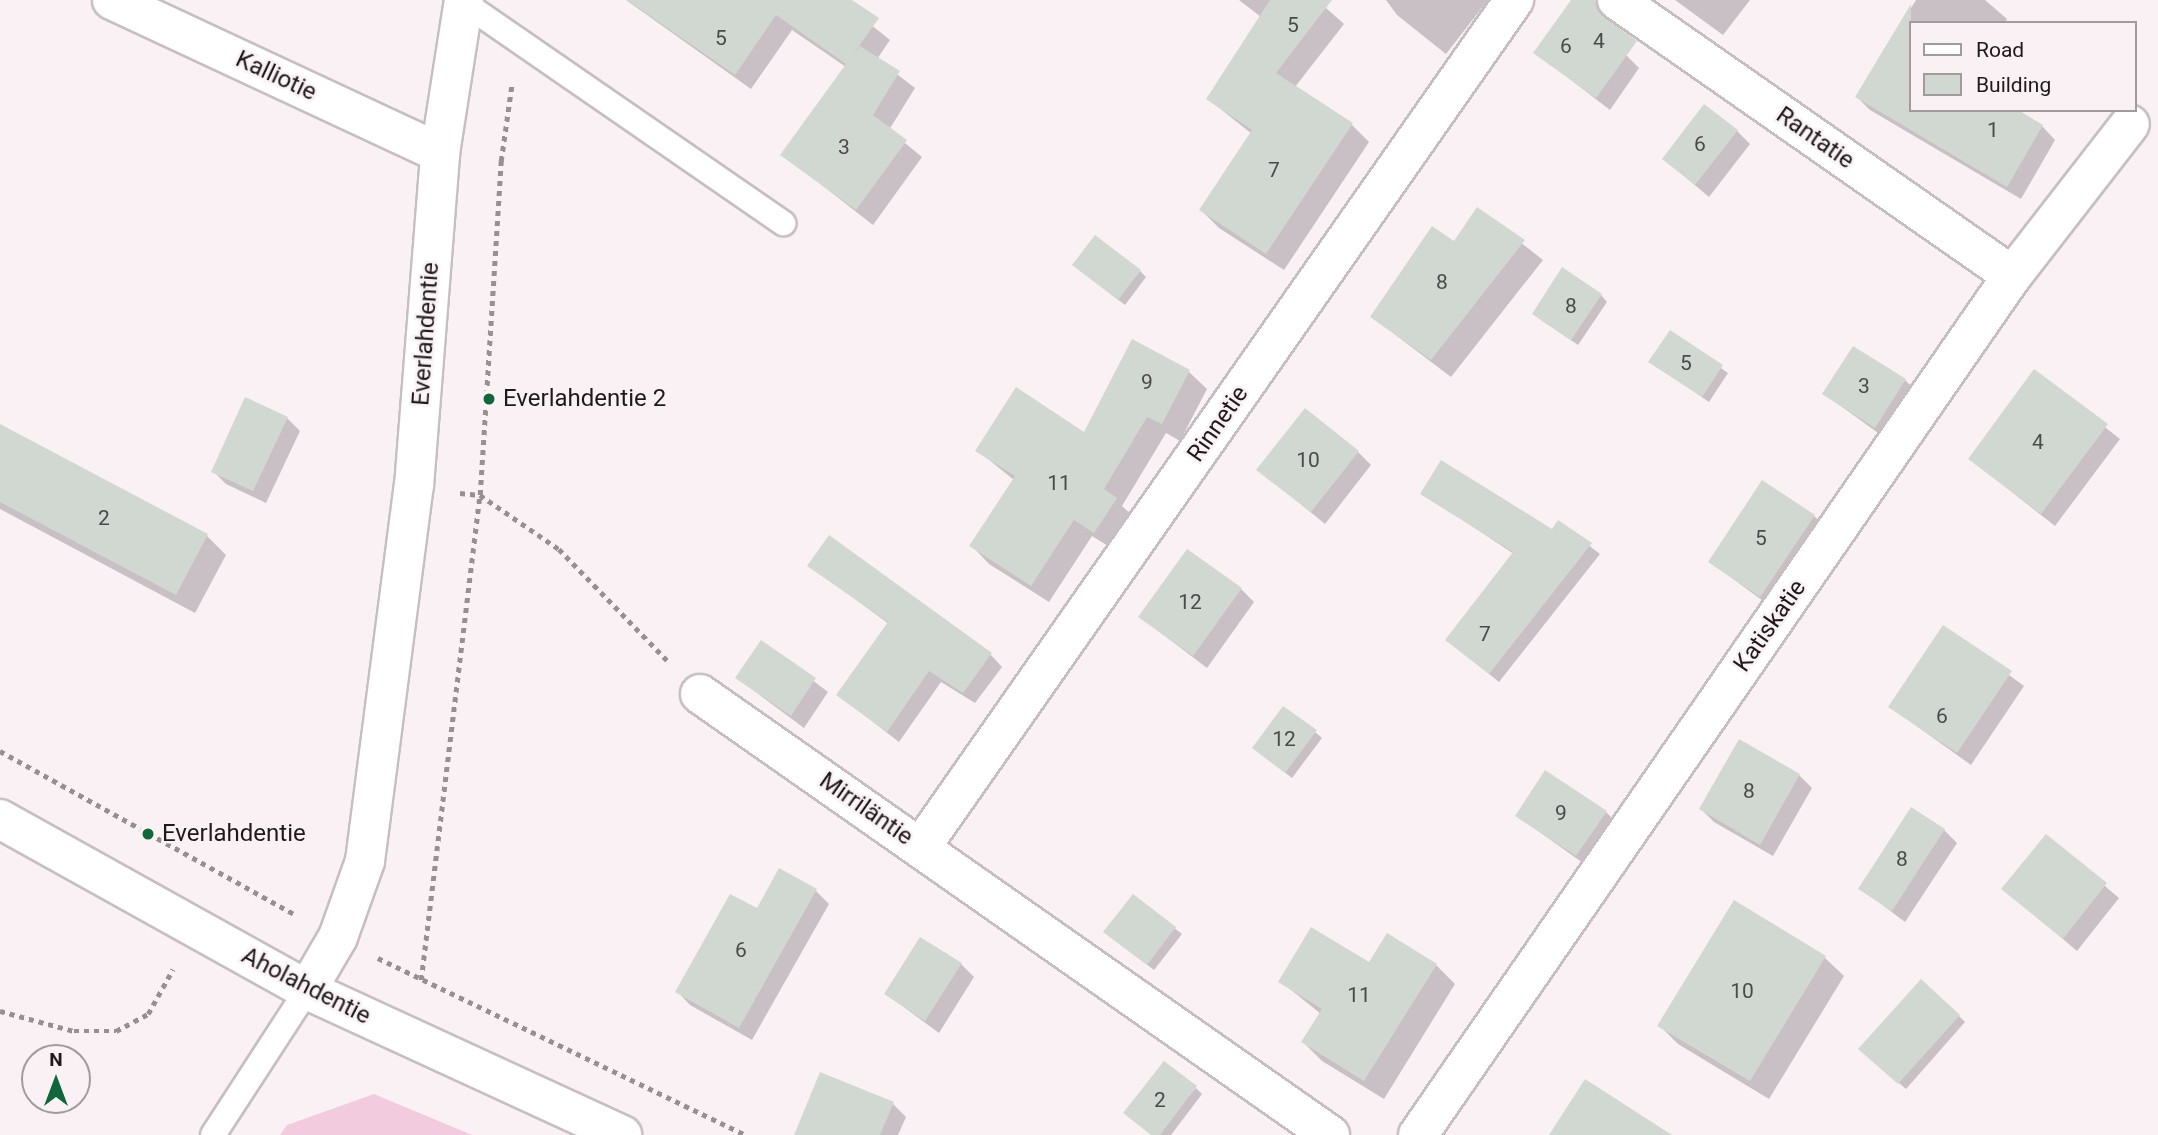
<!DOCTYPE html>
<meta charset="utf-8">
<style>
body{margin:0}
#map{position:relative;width:2158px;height:1135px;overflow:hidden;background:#faf1f5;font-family:Roboto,sans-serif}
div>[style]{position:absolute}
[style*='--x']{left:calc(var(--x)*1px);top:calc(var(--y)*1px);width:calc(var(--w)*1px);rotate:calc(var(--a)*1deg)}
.green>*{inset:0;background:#f3cbdf}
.shadow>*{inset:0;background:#0003}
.building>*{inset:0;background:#d1d8d2}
.path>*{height:4.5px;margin-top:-2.25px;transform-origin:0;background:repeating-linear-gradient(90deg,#969093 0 5px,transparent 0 10px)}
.roads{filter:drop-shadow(2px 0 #c7bec2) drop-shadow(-2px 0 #c7bec2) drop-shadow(0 2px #c7bec2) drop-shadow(0 -2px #c7bec2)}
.service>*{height:24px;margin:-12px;padding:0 12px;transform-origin:12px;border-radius:12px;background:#fff}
.minor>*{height:38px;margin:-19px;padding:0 19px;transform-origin:19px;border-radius:19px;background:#fff}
.tertiary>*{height:38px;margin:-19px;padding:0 19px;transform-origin:19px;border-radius:19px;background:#fff}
.dots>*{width:19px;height:19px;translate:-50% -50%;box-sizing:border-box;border:4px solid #faf1f5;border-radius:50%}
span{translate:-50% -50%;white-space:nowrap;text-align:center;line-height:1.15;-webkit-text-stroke:5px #faf1f5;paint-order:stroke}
.number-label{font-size:21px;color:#4a4a4a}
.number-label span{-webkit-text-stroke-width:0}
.street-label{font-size:24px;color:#1d1a1c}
.poi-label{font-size:24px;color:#1d1a1c}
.left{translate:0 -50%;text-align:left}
.legend{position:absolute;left:1909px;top:21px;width:228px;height:91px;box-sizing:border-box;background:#faf1f5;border:2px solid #a29b9e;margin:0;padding:9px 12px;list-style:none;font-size:21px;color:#1d1a1c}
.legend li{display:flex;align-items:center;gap:14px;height:35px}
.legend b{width:35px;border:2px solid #a29b9e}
.north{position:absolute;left:21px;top:1044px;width:70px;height:70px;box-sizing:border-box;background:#faf1f5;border:2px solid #a29b9e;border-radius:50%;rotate:0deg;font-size:19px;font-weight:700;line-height:28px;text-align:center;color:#1d1a1c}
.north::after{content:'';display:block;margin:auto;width:24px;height:32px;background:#106739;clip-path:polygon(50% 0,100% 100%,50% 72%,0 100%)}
</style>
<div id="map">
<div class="green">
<div style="clip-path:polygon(374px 1094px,472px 1135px,280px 1135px,287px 1125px)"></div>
</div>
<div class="shadow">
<div style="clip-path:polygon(626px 0,840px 0,890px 40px,877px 59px,915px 88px,889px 130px,922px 157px,873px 225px,782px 154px,846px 67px,792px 30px,751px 89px)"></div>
<div style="clip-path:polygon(1239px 0,1317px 0,1344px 24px,1295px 87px,1352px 125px,1369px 142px,1284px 270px,1219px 228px,1201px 210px,1252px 134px,1208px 99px,1261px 17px)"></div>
<div style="clip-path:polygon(1386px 0,1488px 0,1446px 54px,1397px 15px)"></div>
<div style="clip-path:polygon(1675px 0,1750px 0,1723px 35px)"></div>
<div style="clip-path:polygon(1916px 0,1985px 0,2007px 19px,2005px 23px,1911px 23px,1911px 110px,2014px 110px,2042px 126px,2055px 140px,2021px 199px,1870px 110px,1857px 97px)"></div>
<div style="clip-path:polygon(1536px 53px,1626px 55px,1639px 68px,1610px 110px)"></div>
<div style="clip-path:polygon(1737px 131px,1750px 144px,1709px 197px,1664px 159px)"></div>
<div style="clip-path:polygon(1478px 209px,1543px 260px,1451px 377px,1372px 317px,1455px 243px)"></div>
<div style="clip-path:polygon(1081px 271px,1140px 271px,1146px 277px,1125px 305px)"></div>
<div style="clip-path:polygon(1601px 295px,1607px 302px,1578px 345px,1541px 320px)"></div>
<div style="clip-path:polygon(1670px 332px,1728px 373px,1709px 402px,1651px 362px)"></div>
<div style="clip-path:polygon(1133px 342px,1189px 372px,1207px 389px,1180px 441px,1166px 433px,1122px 506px,1134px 517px,1113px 549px,1092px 536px,1049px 602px,989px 564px,972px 546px,1014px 480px,977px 450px,1085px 434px)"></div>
<div style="clip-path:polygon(2035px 372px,2120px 439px,2055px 526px,1970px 459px)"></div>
<div style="clip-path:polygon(1905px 380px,1918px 393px,1888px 440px,1824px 394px)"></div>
<div style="clip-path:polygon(287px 418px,300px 431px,266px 503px,226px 484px,213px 471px)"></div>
<div style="clip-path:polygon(0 426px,207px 536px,226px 555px,195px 613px,0 509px)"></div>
<div style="clip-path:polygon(1358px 452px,1371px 465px,1325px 524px,1259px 470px)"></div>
<div style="clip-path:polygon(1422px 493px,1552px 531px,1558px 522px,1600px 554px,1499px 682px,1447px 640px,1514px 554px)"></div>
<div style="clip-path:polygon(1814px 516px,1827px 529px,1774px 609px,1710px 562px)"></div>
<div style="clip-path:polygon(810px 566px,991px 655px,1002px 667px,975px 703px,941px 682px,899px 742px,838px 695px,889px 624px)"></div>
<div style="clip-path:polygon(1241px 589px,1254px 602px,1207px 668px,1140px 617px)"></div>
<div style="clip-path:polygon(1944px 627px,2024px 686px,1971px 765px,1890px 707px)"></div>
<div style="clip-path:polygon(762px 642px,828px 692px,804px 728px,737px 678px)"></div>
<div style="clip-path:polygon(1315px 732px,1322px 738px,1292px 778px,1261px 754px)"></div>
<div style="clip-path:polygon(1799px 775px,1812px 788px,1773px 856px,1714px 822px,1701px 809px)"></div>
<div style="clip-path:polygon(1606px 812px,1619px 825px,1590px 868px,1517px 816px)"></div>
<div style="clip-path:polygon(1944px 830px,1957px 843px,1905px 922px,1860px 888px)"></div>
<div style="clip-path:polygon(2046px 836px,2119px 898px,2077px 951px,2004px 889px)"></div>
<div style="clip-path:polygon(816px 891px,829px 904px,752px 1040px,690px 1005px,677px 991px)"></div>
<div style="clip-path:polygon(1133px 896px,1182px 934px,1154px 970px,1112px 938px)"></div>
<div style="clip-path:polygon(1734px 902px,1825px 958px,1844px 976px,1769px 1099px,1678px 1044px,1659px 1025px)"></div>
<div style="clip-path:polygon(961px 964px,974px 977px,939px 1033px,886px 994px)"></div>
<div style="clip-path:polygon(1370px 965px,1436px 965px,1455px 984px,1384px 1099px,1322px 1061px,1303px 1042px,1321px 1014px,1280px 981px)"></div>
<div style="clip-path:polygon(1959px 1016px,1965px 1022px,1906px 1089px,1867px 1055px)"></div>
<div style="clip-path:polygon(1196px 1088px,1202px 1094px,1171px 1135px,1151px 1135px)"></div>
<div style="clip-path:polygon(893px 1104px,906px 1117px,898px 1135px,796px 1135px)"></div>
</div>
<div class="building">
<div style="clip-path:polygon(627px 0,852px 0,879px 18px,852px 56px,860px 46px,900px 71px,873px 115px,907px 140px,856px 210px,780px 155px,846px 64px,776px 15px,735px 75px)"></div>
<div style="clip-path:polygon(1270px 0,1332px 0,1276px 73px,1353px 123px,1266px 254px,1199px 210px,1252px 130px,1206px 99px)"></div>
<div style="clip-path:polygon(1571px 0,1595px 0,1604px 17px,1637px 41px,1596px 98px,1533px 53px)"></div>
<div style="clip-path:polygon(1911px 4px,1911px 110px,2018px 110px,2043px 125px,2007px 187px,1855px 97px)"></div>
<div style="clip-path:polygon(1704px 104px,1738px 130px,1695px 185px,1662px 159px)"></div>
<div style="clip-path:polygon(1477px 207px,1525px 240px,1431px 360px,1370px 317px,1432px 226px,1454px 241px)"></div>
<div style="clip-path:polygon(1095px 235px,1141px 270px,1118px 300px,1072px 265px)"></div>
<div style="clip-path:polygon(1562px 267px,1602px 294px,1571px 340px,1532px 314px)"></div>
<div style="clip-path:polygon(1670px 330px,1723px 365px,1702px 397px,1648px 362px)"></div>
<div style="clip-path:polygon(1132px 339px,1190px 370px,1162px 424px,1147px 417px,1104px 489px,1117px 498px,1094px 533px,1074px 520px,1031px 586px,969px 546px,1015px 476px,975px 451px,1016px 387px,1084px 432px)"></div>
<div style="clip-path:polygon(1853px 346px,1906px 379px,1875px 428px,1822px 394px)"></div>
<div style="clip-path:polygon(2034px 369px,2108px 424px,2041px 514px,1968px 459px)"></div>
<div style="clip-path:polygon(245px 397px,288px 417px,253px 491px,211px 472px)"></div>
<div style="clip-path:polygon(1305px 408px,1359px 451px,1311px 512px,1256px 470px)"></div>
<div style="clip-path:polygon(0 424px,208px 534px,176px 595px,0 502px)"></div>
<div style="clip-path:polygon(1441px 460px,1552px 529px,1558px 520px,1592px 543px,1489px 674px,1445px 640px,1513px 552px,1420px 494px)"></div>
<div style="clip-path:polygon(1762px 480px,1815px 515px,1760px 597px,1708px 562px)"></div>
<div style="clip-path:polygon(829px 535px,992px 653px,963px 693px,929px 671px,887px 732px,836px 695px,888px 622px,807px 566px)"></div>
<div style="clip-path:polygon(1187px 549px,1242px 588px,1193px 656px,1138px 617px)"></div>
<div style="clip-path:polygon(1943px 625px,2012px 671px,1957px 753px,1888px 707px)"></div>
<div style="clip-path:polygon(761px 640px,816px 678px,791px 716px,735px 678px)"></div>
<div style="clip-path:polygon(1283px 706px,1317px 730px,1285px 773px,1252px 748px)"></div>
<div style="clip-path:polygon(1739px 739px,1800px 774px,1760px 845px,1699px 809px)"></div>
<div style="clip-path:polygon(1545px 770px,1607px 811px,1576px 856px,1515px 816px)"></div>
<div style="clip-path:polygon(1911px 807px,1945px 829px,1892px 911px,1858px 889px)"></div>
<div style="clip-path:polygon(2046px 834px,2107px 883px,2063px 939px,2001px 889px)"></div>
<div style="clip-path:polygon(779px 868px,817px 889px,739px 1028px,675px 992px,730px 894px,757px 908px)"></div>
<div style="clip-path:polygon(1133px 894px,1176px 927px,1147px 965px,1103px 932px)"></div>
<div style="clip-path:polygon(1734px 900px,1826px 956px,1750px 1081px,1657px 1026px)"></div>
<div style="clip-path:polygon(1311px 927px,1369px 962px,1387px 933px,1437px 964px,1364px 1081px,1301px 1042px,1322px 1009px,1278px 982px)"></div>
<div style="clip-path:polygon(920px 937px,962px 963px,925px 1021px,884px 994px)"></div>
<div style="clip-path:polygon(1921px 979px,1960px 1015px,1898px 1084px,1858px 1049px)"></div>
<div style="clip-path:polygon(1164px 1061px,1197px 1086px,1160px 1135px,1151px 1135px,1123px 1113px)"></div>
<div style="clip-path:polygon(820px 1072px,894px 1102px,880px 1135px,794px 1135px)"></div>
<div style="clip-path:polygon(1585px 1079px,1672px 1135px,1549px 1135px)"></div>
</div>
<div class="path">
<div style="--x:460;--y:493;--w:20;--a:6"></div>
<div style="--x:480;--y:495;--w:96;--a:34.4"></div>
<div style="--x:559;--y:549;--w:159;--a:45.8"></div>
<div style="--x:0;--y:751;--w:338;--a:29"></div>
<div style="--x:378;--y:958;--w:407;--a:25.7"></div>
<div style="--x:421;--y:980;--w:489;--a:-83.1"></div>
<div style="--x:480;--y:495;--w:335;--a:-86.4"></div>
<div style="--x:501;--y:161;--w:79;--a:-82"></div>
<div style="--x:0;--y:1011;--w:77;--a:15.1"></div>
<div style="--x:74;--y:1031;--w:42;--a:0"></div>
<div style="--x:116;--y:1031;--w:36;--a:-28"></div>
<div style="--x:148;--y:1014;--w:51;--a:-60.9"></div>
</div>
<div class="roads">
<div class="service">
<div style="--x:464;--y:3;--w:388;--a:34.6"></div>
<div style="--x:213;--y:1135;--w:173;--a:-57"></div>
</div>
<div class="minor">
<div style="--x:112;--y:0;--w:362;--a:25"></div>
<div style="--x:1617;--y:0;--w:482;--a:34.9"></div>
<div style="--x:700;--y:694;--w:769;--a:34.99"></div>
<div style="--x:921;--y:847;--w:1034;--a:-55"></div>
<div style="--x:1418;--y:1135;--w:1044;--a:-55.34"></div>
<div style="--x:2012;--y:276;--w:192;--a:-52.2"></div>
</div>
<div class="tertiary">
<div style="--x:0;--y:819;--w:351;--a:29.1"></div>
<div style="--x:307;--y:990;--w:347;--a:24.7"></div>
<div style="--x:307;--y:990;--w:61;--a:-59.7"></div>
<div style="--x:338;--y:937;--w:81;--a:-70.4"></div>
<div style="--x:365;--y:861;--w:378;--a:-82.6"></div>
<div style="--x:414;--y:486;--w:334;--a:-85.5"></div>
<div style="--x:440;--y:153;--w:155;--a:-81.1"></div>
</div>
</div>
<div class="dots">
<div style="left:489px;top:399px;background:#106739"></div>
<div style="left:148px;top:834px;background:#106739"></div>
</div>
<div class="number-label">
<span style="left:1293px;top:25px">5</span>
<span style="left:721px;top:38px">5</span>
<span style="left:1599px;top:41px">4</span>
<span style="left:1566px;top:46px">6</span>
<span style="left:1993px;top:130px">1</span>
<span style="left:1700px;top:144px">6</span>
<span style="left:844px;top:147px">3</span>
<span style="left:1274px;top:170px">7</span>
<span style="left:1442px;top:282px">8</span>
<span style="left:1571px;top:306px">8</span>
<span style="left:1686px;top:363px">5</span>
<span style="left:1147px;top:382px">9</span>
<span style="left:1864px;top:386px">3</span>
<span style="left:2038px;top:442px">4</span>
<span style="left:1308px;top:460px">10</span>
<span style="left:1059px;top:483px">11</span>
<span style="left:104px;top:518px">2</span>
<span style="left:1761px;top:538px">5</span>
<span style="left:1190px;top:602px">12</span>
<span style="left:1485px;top:634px">7</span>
<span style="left:1942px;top:716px">6</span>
<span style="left:1284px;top:739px">12</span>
<span style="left:1749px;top:791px">8</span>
<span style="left:1561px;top:813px">9</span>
<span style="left:1902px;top:859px">8</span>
<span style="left:741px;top:950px">6</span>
<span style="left:1742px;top:991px">10</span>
<span style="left:1359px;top:995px">11</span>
<span style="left:1160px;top:1100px">2</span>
</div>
<div class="street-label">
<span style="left:276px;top:76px;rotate:25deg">Kalliotie</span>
<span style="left:1815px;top:138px;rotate:35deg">Rantatie</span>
<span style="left:426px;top:334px;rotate:-86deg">Everlahdentie</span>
<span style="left:1218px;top:424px;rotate:-55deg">Rinnetie</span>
<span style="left:1770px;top:626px;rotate:-55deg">Katiskatie</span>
<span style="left:866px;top:809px;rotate:35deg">Mirriläntie</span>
<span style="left:306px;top:986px;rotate:27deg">Aholahdentie</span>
</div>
<div class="poi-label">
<span class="left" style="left:503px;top:399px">Everlahdentie 2</span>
<span class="left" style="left:162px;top:834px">Everlahdentie</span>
</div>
<ul class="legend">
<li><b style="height:9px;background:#fff"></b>Road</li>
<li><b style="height:19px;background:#d1d8d2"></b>Building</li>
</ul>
<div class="north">N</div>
</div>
